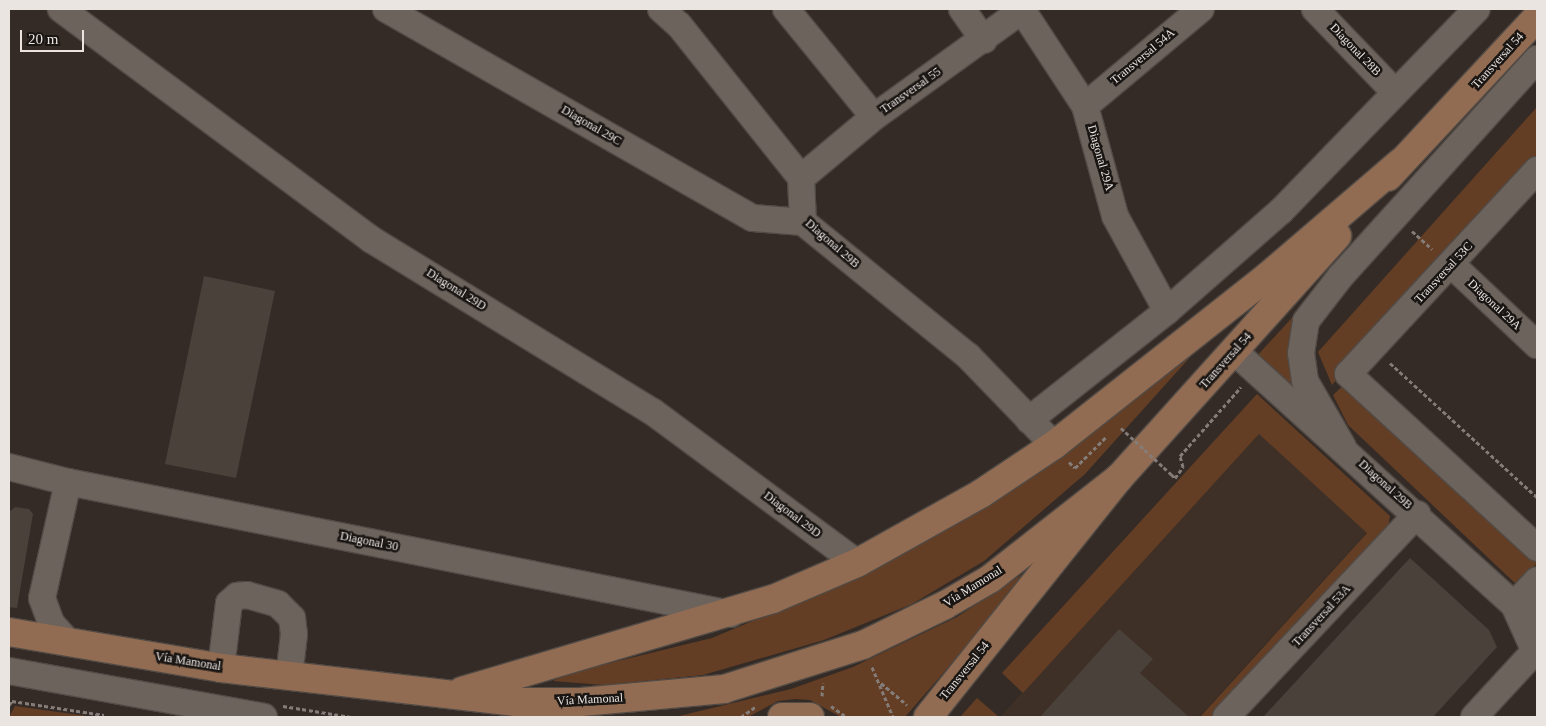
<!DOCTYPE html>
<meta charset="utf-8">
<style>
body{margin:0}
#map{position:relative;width:1546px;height:726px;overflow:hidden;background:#342b26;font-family:"Times New Roman",serif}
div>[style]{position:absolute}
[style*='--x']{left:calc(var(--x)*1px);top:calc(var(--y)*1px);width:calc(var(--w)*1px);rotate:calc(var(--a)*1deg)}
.built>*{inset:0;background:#3e3026}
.green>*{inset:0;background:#643e24}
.building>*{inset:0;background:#4a413b}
.path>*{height:3px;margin-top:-1.5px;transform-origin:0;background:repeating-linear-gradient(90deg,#847c78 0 4px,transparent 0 6.5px)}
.roads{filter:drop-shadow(1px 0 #514a45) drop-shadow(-1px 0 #514a45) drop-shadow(0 1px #514a45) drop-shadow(0 -1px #514a45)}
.minor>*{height:26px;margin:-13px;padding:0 13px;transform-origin:13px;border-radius:13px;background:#6d635d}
.major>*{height:28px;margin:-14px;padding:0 14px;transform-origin:14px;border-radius:14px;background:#926c52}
.path-bridge>*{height:3px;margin-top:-1.5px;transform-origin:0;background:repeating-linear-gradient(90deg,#847c78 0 4px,transparent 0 6.5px)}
span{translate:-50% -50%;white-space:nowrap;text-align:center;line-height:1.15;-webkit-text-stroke:5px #191512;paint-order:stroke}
.street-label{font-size:12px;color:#ebe5e2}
.frame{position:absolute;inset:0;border:10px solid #ebe5e2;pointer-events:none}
.scale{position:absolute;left:20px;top:30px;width:64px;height:22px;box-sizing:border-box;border:2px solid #ebe5e2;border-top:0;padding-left:6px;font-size:15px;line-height:18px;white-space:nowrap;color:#ebe5e2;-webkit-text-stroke:4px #191512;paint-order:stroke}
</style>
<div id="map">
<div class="built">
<div style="clip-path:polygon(1259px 434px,1367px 532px,1199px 717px,1000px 717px)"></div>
</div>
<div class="green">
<div style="clip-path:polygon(1537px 107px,1537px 156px,1332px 385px,1318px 352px)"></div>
<div style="clip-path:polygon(1312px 296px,1299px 319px,1324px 420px,1256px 357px)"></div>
<div style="clip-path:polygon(1201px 345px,1085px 474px,984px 561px,912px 604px,824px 640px,703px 675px,604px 685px,553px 681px,565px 674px,712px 638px,796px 603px)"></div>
<div style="clip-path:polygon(1346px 383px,1537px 563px,1518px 586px,1348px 425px,1333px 395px)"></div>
<div style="clip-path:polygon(1257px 394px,1390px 516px,1388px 527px,1214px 717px,1200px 717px,1367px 533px,1259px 434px,1023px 693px,1002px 673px)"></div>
<div style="clip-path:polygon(1038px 564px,905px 717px,841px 717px,810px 700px,795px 699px,778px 701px,748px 717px,675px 717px,791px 689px,853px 667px,957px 617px)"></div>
<div style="clip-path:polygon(977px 698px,999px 717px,960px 717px)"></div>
<div style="clip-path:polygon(15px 706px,94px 717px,9px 717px)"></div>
</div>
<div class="building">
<div style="clip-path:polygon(204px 276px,275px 291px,236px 478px,165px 464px)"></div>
<div style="clip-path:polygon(15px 507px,29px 509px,33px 514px,17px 608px,9px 607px,9px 512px)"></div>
<div style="clip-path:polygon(1410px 558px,1489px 630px,1497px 647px,1433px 717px,1263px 717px)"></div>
<div style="clip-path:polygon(1119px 629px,1153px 659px,1140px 673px,1189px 717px,1040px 717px)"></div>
</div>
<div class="path">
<div style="--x:1412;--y:231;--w:27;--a:42"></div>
<div style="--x:1390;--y:363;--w:199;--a:42.4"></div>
<div style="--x:1069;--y:462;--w:8;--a:45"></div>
<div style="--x:1075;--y:468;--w:44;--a:-45"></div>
<div style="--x:1171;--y:474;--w:6;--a:45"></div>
<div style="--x:1175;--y:478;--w:14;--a:-54"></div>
<div style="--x:1183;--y:467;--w:11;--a:-105"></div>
<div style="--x:1180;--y:456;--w:92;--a:-48.5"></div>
<div style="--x:872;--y:667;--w:54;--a:67.2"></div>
<div style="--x:881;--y:683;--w:34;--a:40"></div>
<div style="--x:822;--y:696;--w:13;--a:-86"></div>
<div style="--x:9;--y:705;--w:5;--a:-53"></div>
<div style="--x:12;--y:701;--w:93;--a:8.7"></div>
<div style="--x:283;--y:706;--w:69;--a:9.2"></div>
<div style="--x:831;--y:706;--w:19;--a:35"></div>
<div style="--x:741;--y:717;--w:19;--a:-35"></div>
</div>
<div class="roads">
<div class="minor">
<div style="--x:61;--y:9;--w:387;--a:36.6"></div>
<div style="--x:372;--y:240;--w:329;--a:31.5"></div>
<div style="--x:653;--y:412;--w:254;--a:36.5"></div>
<div style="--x:386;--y:9;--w:422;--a:29.7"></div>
<div style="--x:753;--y:218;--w:50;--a:4.6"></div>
<div style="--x:661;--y:9;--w:24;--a:42"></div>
<div style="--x:679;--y:25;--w:196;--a:51.4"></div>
<div style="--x:801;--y:178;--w:44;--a:87.4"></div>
<div style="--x:803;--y:222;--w:213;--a:39.1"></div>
<div style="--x:968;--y:356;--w:124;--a:46"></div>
<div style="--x:786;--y:9;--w:139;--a:50.8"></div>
<div style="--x:962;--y:9;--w:38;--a:55"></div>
<div style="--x:1315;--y:9;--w:115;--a:46.1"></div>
<div style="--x:1022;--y:10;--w:115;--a:56.7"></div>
<div style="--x:1085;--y:106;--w:114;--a:74.7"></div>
<div style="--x:1115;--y:216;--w:108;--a:61.3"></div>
<div style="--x:1085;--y:106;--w:151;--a:-39.9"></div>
<div style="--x:1537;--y:170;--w:278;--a:132.8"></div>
<div style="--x:1348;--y:374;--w:257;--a:42.6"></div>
<div style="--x:801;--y:178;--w:95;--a:-39.9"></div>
<div style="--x:874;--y:117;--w:185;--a:-35.8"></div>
<div style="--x:1452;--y:265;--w:117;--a:43.3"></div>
<div style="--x:1235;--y:352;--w:377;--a:42.2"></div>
<div style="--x:1514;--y:605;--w:25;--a:21"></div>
<div style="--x:1029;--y:420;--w:176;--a:-38.3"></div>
<div style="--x:1167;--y:311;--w:152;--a:-41.3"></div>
<div style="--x:1281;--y:211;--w:281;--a:-45.9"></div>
<div style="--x:1343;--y:447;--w:76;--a:-119.9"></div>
<div style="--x:1305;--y:381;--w:28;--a:-98"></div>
<div style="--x:1301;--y:353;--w:32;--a:-81"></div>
<div style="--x:1306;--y:321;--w:56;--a:-52.3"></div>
<div style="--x:1340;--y:277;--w:294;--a:-47.9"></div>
<div style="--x:9;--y:467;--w:61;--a:14.3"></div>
<div style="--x:68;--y:482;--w:676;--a:11.26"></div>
<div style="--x:68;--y:482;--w:119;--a:102.6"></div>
<div style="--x:42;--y:598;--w:27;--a:70"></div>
<div style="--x:51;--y:623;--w:25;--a:48"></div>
<div style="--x:1514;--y:605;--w:56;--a:65.7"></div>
<div style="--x:1514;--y:605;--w:34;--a:-47"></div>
<div style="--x:221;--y:668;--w:65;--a:-83"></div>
<div style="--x:229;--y:603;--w:11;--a:-41"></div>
<div style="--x:237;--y:596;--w:10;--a:-6"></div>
<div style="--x:247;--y:595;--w:32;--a:16"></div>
<div style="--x:278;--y:604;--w:20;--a:45"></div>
<div style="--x:292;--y:618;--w:16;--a:83"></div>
<div style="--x:294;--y:634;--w:43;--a:96.6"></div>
<div style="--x:9;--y:671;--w:259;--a:10.2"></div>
<div style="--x:1226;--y:717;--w:279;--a:-46.7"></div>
<div style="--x:1474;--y:717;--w:90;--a:-47.3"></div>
</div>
<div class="major">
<div style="--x:1388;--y:177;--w:219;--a:-47"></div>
<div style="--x:9;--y:632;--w:215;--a:9.6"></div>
<div style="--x:221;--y:668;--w:297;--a:6.6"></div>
<div style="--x:516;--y:702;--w:65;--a:0"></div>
<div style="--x:581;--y:702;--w:144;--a:-5.2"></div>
<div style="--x:724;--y:689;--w:146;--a:-17.6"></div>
<div style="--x:863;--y:645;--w:91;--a:-26"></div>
<div style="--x:945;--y:605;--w:52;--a:-30"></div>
<div style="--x:990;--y:579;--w:164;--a:-38.1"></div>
<div style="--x:462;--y:691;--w:324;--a:-16.5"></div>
<div style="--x:773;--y:599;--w:91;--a:-23.2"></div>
<div style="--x:857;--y:563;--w:143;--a:-29.2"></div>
<div style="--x:982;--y:493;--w:87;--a:-33.7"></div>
<div style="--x:1054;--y:445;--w:273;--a:-38.3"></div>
<div style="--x:1268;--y:276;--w:174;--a:-40.6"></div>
<div style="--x:782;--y:717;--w:28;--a:0"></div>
<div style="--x:928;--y:717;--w:306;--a:-51.4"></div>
<div style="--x:1119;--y:478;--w:326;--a:-48"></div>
</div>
</div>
<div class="path-bridge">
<div style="--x:1121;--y:428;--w:68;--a:42.6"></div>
</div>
<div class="street-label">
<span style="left:1355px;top:50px;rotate:46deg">Diagonal 28B</span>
<span style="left:1143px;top:57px;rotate:-40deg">Transversal 54A</span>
<span style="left:1498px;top:61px;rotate:-48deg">Transversal 54</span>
<span style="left:911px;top:91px;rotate:-35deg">Transversal 55</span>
<span style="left:591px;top:126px;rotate:30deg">Diagonal 29C</span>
<span style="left:1100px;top:158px;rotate:74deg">Diagonal 29A</span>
<span style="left:832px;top:244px;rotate:41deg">Diagonal 29B</span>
<span style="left:1444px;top:273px;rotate:-47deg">Transversal 53C</span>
<span style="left:456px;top:290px;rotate:32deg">Diagonal 29D</span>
<span style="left:1494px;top:305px;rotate:43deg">Diagonal 29A</span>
<span style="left:1226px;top:361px;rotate:-48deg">Transversal 54</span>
<span style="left:1385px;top:485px;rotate:42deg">Diagonal 29B</span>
<span style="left:792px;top:515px;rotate:37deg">Diagonal 29D</span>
<span style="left:369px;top:542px;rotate:11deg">Diagonal 30</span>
<span style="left:973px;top:587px;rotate:-32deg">Vía Mamonal</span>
<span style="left:1322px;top:616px;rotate:-47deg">Transversal 53A</span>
<span style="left:188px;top:662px;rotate:9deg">Vía Mamonal</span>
<span style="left:965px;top:671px;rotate:-51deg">Transversal 54</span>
<span style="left:590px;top:700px;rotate:-3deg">Vía Mamonal</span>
</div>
<div class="frame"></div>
<div class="scale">20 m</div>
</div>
